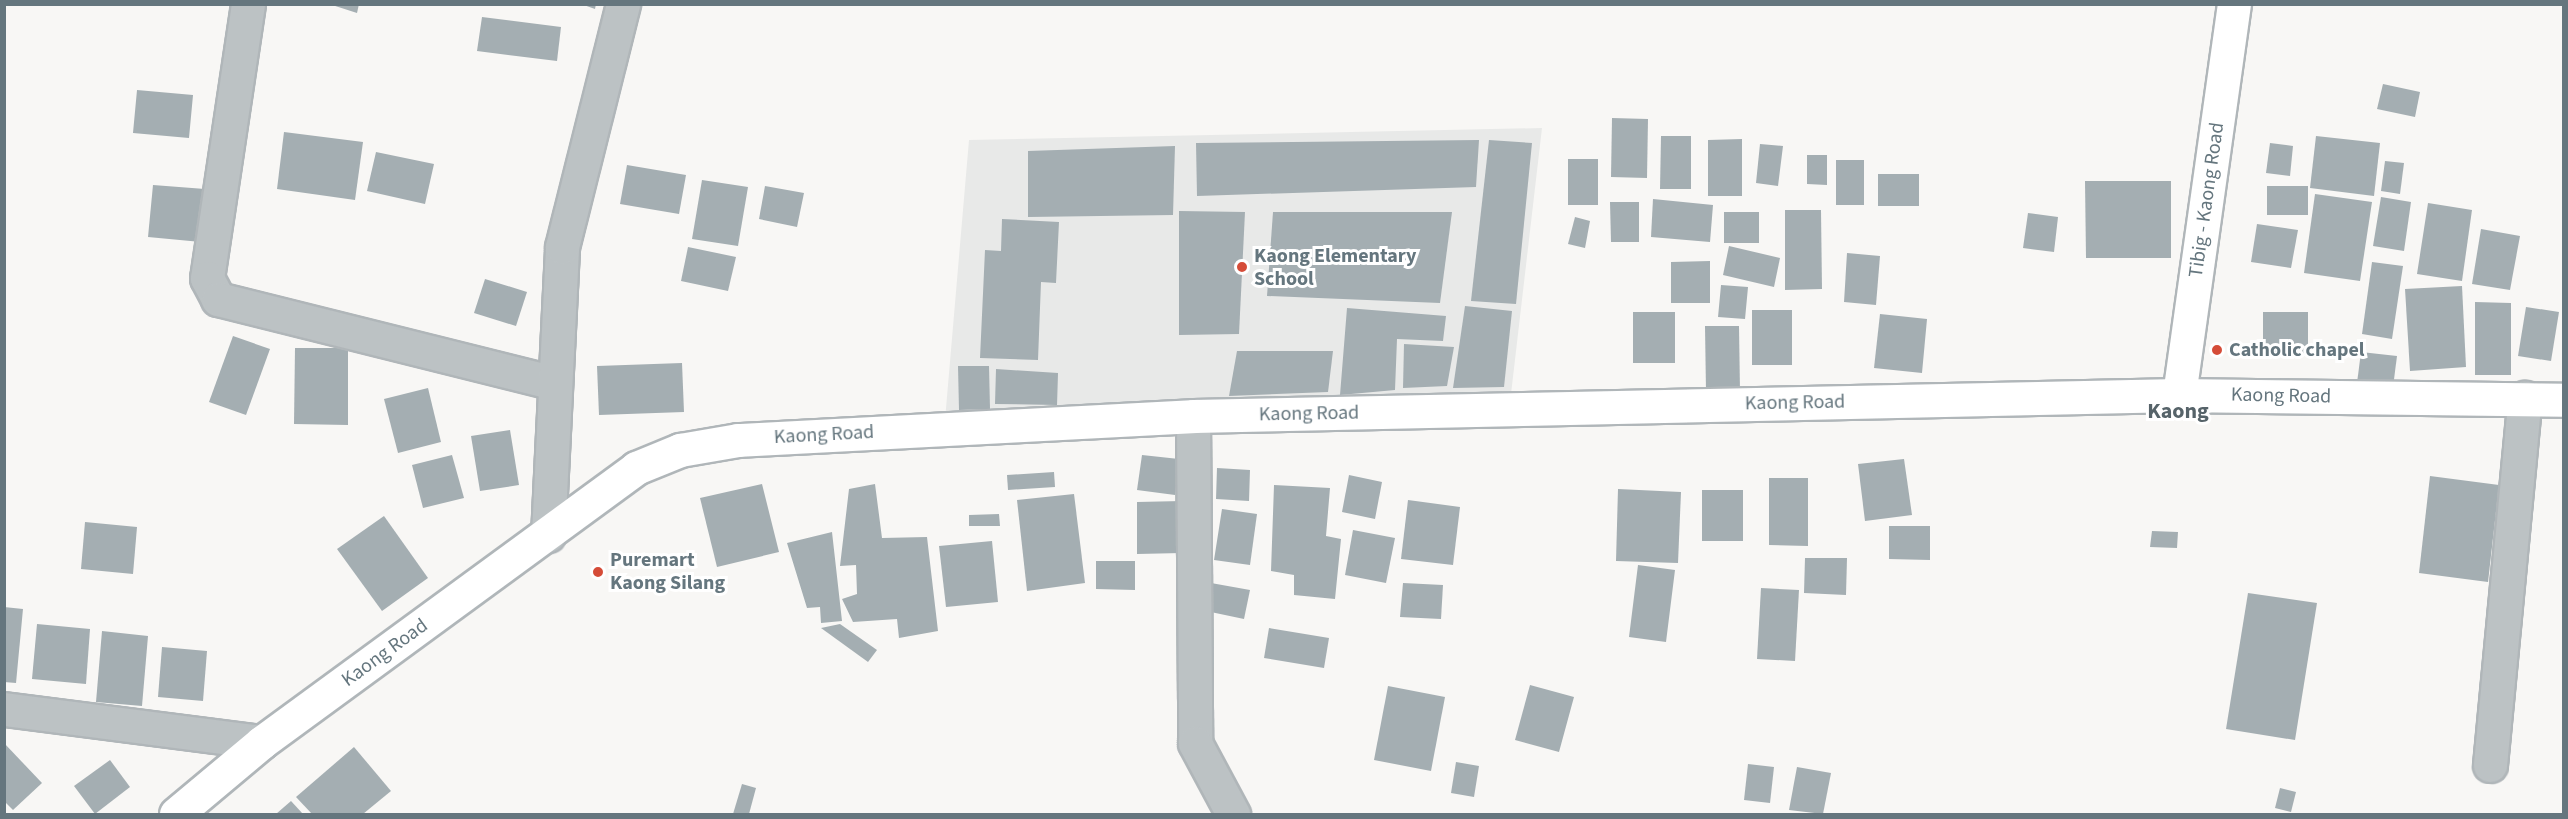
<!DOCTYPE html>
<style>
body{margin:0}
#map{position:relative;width:2568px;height:819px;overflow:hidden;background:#f8f7f5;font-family:"Source Sans 3",sans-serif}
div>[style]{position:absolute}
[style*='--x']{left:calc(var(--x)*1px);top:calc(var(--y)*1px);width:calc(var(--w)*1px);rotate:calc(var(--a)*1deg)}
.built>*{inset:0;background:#e8e9e8}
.building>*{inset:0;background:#a4aeb2}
.roads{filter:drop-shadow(2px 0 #b0b6b9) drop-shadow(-2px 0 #b0b6b9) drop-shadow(0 2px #b0b6b9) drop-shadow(0 -2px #b0b6b9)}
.minor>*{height:33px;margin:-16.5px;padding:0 16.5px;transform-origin:16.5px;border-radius:16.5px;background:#bcc2c4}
.major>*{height:33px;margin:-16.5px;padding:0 16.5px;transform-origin:16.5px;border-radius:16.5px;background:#fff}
.dots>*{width:16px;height:16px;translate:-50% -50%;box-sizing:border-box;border:3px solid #fff;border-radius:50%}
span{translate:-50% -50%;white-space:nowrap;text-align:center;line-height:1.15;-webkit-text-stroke:6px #fff;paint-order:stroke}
.street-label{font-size:20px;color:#65767e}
.poi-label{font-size:20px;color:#65767e;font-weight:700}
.left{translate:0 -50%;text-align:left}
.quarter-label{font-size:22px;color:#566369;font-weight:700}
.frame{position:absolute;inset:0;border:6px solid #65767e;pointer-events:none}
</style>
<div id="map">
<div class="built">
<div style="clip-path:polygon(1542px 128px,1511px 394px,945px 420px,969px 140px)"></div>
</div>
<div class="building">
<div style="clip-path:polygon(329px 4px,359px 4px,357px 13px)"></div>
<div style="clip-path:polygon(581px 4px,596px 4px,595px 9px)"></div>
<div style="clip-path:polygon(482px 17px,561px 27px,557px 61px,477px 51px)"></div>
<div style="clip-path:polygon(2383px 84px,2420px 92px,2415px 117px,2377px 109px)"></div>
<div style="clip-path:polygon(137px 90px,193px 95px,189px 138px,133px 133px)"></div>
<div style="clip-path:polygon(1612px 118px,1648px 119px,1647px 178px,1611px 177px)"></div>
<div style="clip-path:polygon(284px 132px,363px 142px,355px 200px,277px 189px)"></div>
<div style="clip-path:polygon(1661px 136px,1691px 136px,1691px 189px,1660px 189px)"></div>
<div style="clip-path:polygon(2316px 136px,2380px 143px,2374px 196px,2310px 188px)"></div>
<div style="clip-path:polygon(1742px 139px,1742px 196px,1708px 196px,1708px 140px)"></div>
<div style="clip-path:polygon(1479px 140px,1476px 187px,1197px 196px,1196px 143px)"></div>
<div style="clip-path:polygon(1489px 140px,1532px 143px,1516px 304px,1471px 301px)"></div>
<div style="clip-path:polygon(2270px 143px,2293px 146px,2290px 176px,2266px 173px)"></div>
<div style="clip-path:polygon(1760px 144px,1783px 146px,1778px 186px,1756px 183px)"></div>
<div style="clip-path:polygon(1175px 146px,1173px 215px,1028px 217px,1028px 151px)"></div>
<div style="clip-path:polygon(376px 152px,434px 164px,425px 204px,367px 191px)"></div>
<div style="clip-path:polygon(1807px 155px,1827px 155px,1827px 185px,1807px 184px)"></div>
<div style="clip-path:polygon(1568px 159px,1598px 159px,1598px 205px,1568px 205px)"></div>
<div style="clip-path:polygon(1836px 160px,1864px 160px,1864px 205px,1836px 205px)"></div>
<div style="clip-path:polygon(2385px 161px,2404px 163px,2400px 194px,2381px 191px)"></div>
<div style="clip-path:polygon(627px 165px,686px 175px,679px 214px,620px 204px)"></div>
<div style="clip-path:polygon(1878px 174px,1919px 174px,1919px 206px,1878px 206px)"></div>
<div style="clip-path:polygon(702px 180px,748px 187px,738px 246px,692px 239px)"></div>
<div style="clip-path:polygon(2085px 181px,2171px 181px,2171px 258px,2086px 258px)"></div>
<div style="clip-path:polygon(153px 185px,205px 189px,201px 242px,148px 237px)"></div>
<div style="clip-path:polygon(765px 186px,804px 193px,797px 227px,759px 219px)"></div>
<div style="clip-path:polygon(2267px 186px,2308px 186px,2308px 215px,2267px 215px)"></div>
<div style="clip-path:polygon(2315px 194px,2372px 202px,2360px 281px,2304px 273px)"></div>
<div style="clip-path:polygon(2381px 197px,2411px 202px,2404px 251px,2373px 246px)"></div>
<div style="clip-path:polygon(1653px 199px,1713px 205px,1710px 242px,1651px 237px)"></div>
<div style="clip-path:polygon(1610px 202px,1639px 202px,1639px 242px,1611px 242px)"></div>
<div style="clip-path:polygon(2428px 203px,2472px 210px,2462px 281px,2417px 274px)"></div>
<div style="clip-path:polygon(1785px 210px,1821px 210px,1822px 289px,1785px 290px)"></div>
<div style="clip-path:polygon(1179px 211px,1245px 212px,1239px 334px,1179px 335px)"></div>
<div style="clip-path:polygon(1273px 212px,1452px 212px,1440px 303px,1267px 296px)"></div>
<div style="clip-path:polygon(1724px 212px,1759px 212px,1759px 243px,1724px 243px)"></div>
<div style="clip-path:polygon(2028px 213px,2058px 217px,2054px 252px,2023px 248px)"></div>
<div style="clip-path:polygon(1575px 217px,1590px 221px,1585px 248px,1568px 244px)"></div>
<div style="clip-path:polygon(1002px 219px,1059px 222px,1056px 283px,1041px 282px,1038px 360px,980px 358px,985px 250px,1001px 251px)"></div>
<div style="clip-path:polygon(2257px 224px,2298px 230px,2291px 268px,2251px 262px)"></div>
<div style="clip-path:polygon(2481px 229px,2520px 236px,2510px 290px,2472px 284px)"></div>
<div style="clip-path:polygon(1729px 246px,1780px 258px,1774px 287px,1723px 275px)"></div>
<div style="clip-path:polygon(688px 247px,736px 257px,728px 291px,681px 281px)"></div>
<div style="clip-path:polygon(1847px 253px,1880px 256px,1876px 305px,1844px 302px)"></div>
<div style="clip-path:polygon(1710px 261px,1710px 303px,1671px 303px,1671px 262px)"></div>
<div style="clip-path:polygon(2372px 262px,2403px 266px,2392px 339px,2362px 334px)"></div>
<div style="clip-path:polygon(485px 279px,527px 292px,516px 326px,474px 313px)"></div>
<div style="clip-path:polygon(1721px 285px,1748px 287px,1745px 319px,1718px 317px)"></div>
<div style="clip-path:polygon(2462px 286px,2466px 367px,2410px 371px,2405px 289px)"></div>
<div style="clip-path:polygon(2475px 302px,2511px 303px,2511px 375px,2475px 375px)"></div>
<div style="clip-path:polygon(1465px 306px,1512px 311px,1504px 387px,1453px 388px)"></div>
<div style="clip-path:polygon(2526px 307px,2559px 312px,2551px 361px,2518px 356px)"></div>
<div style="clip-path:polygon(1347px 308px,1446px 316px,1443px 341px,1397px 339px,1395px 390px,1340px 395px)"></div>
<div style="clip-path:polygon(1752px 310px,1792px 310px,1792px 365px,1752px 365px)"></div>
<div style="clip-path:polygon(1633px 312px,1675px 312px,1675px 363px,1633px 363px)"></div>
<div style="clip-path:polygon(2263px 312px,2308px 312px,2308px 355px,2263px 355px)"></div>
<div style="clip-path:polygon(1880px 314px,1927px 319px,1922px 373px,1874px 368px)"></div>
<div style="clip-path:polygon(1705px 326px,1739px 326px,1740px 392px,1706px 392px)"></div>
<div style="clip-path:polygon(233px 336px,270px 349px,246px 415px,209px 402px)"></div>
<div style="clip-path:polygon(1404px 344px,1454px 347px,1447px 386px,1403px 388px)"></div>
<div style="clip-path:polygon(295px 348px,348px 348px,348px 425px,294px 424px)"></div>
<div style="clip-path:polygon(1237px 351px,1333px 351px,1328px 392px,1229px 396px)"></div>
<div style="clip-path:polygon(2361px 352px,2397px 356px,2393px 387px,2357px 383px)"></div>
<div style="clip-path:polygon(682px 363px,684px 412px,599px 415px,597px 366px)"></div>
<div style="clip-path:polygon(958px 366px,989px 366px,990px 409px,959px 410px)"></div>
<div style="clip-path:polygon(996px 369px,1058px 373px,1057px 405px,995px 404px)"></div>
<div style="clip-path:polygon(428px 388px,441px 442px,398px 453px,384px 399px)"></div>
<div style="clip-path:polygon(510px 430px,519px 485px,480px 491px,471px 436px)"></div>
<div style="clip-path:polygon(452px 455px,464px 498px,423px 508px,412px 465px)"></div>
<div style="clip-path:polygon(1142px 455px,1179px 459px,1175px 495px,1137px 490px)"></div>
<div style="clip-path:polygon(1904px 459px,1912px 515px,1865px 521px,1858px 464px)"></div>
<div style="clip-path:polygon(1217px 468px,1250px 470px,1249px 501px,1216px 499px)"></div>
<div style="clip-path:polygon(1054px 472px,1055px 487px,1008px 490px,1007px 475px)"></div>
<div style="clip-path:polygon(1349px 475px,1382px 482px,1375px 519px,1342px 512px)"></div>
<div style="clip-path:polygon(2430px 476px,2499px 485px,2488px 582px,2419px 573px)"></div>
<div style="clip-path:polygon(1769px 478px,1808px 478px,1808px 546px,1769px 545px)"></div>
<div style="clip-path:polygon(762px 484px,779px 552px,717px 567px,700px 498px)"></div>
<div style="clip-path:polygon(875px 484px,882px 538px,927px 537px,938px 631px,899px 638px,897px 619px,853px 622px,842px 599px,857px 594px,856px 565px,840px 566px,849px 489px)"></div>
<div style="clip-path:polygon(1274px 485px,1330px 488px,1326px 536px,1341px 539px,1335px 599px,1294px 595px,1294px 575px,1271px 571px)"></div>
<div style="clip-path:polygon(1618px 489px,1681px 492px,1678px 563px,1616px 561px)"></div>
<div style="clip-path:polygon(1702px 490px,1743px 490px,1743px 541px,1702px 541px)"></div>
<div style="clip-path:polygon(1074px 494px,1085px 583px,1027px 591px,1017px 500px)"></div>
<div style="clip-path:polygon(1408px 500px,1460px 507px,1453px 565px,1401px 559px)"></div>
<div style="clip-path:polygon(1182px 501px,1182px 553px,1137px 554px,1137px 502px)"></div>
<div style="clip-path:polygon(1222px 509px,1257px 514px,1250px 565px,1214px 560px)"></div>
<div style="clip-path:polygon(999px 514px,1000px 526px,969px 526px,969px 515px)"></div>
<div style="clip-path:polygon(384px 516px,428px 578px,382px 611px,337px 549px)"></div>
<div style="clip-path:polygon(85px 522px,137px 527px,133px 574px,81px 569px)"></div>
<div style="clip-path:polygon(1889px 526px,1930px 526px,1930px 560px,1889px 559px)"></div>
<div style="clip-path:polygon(1353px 530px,1395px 538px,1386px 583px,1345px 575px)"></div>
<div style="clip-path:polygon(2152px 531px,2178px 532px,2177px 548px,2150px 547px)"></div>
<div style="clip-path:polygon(832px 532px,842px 621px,821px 623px,820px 607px,807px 608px,787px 543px)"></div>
<div style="clip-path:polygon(992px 541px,998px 602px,946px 607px,939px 546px)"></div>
<div style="clip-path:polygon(1805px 558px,1847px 558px,1846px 595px,1804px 593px)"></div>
<div style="clip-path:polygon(1096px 561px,1135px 561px,1135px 590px,1096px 589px)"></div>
<div style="clip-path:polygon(1638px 565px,1675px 570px,1666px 642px,1629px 637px)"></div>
<div style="clip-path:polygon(1211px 583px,1250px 590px,1244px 619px,1206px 611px)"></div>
<div style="clip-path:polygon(1403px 583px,1443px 585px,1441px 619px,1400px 617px)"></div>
<div style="clip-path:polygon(1761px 588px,1799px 590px,1795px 661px,1757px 659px)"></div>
<div style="clip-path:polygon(2248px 593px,2317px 603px,2295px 740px,2226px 729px)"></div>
<div style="clip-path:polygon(4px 607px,23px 609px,16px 683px,4px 682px)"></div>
<div style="clip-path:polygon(37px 624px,90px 629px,86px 684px,32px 679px)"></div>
<div style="clip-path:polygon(840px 624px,877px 650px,868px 662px,821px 628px)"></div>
<div style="clip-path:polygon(1269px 628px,1329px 638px,1324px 668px,1264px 658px)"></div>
<div style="clip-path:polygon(102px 631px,148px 636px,142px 706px,96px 702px)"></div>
<div style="clip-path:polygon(162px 647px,207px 651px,203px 701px,158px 697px)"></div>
<div style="clip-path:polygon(1530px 685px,1574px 697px,1559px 752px,1515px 740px)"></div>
<div style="clip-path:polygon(1388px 686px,1445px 697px,1431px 771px,1374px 760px)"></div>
<div style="clip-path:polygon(4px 743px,42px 783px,13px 810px,4px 801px)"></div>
<div style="clip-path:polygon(354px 747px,391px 791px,363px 814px,312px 814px,296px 797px)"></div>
<div style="clip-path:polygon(110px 760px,130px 787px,95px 814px,74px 786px)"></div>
<div style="clip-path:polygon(1456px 762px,1479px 766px,1474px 797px,1451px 793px)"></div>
<div style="clip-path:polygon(1748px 764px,1774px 767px,1770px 803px,1744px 800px)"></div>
<div style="clip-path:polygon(1797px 767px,1831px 773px,1823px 814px,1789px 810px)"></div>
<div style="clip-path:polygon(742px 784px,756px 788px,749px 814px,733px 814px)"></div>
<div style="clip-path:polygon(2280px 788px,2296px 792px,2291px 812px,2275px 808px)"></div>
<div style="clip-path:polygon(291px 801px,303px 814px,276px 814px)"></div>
</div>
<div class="roads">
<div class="minor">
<div style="--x:248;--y:4;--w:277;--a:98.5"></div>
<div style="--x:207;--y:278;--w:24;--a:62"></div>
<div style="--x:218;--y:299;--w:347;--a:14"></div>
<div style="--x:1193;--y:416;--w:327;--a:89.6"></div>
<div style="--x:1195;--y:743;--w:81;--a:61.8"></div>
<div style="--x:548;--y:535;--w:288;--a:-87.2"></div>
<div style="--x:562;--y:247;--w:251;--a:-75.9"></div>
<div style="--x:4;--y:709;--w:260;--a:7.3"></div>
<div style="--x:2490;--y:765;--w:369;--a:-84.6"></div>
</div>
<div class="major">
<div style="--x:2179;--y:395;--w:395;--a:-82"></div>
<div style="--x:176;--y:814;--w:112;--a:-39.9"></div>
<div style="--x:262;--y:742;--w:464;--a:-36.2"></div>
<div style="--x:636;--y:468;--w:48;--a:-22.2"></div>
<div style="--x:680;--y:450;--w:59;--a:-9.8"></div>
<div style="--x:738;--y:440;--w:456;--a:-3"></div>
<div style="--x:1193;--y:416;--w:986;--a:-1.22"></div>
<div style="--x:2179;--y:395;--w:385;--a:0.7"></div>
</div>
</div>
<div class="dots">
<div style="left:1242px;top:267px;background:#d54c38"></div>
<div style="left:2217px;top:350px;background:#d54c38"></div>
<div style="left:598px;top:572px;background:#d54c38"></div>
</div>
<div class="street-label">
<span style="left:2207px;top:200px;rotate:-82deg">Tibig - Kaong Road</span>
<span style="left:2281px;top:396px;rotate:1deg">Kaong Road</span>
<span style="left:1795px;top:403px;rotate:-1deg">Kaong Road</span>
<span style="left:1309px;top:414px;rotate:-1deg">Kaong Road</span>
<span style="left:824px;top:435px;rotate:-3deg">Kaong Road</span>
<span style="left:385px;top:653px;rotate:-36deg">Kaong Road</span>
</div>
<div class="poi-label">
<span class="left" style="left:1254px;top:268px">Kaong Elementary<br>School</span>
<span class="left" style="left:2229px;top:350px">Catholic chapel</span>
<span class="left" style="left:610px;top:572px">Puremart<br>Kaong Silang</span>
</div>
<div class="quarter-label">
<span style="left:2178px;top:412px">Kaong</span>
</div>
<div class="frame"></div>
</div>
